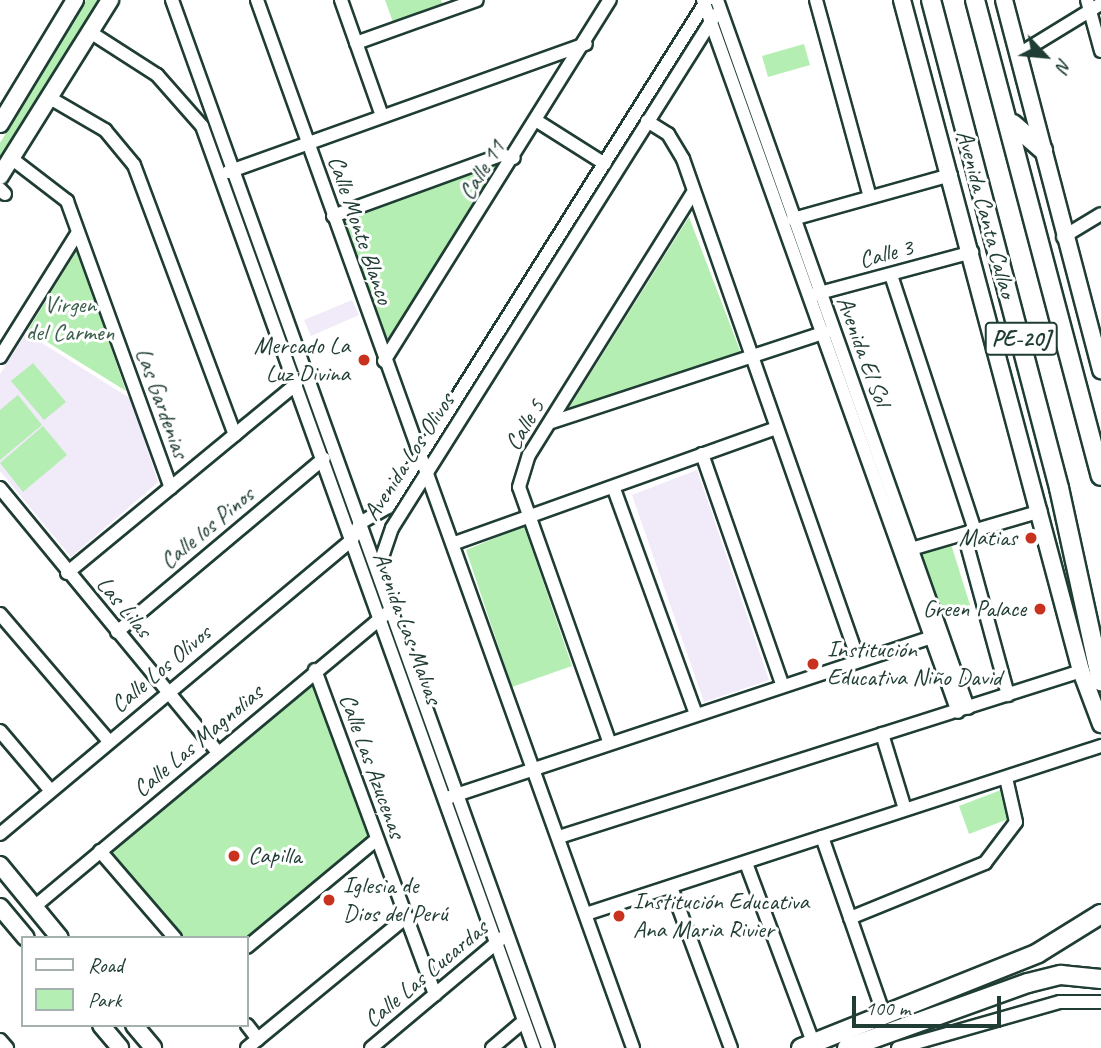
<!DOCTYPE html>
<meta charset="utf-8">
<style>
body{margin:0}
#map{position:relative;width:1101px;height:1048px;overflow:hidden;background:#fff;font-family:Caveat,sans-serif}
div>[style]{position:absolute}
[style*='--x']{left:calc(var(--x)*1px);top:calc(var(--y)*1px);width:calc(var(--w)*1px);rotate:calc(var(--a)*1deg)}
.built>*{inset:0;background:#f1eaf8}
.green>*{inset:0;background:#b5eeb2}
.roads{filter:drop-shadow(2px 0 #1f3d34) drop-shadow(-2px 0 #1f3d34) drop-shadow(0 2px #1f3d34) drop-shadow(0 -2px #1f3d34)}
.minor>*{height:12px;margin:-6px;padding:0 6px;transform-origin:6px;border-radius:6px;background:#fff}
.major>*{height:16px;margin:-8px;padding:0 8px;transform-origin:8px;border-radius:8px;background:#fff}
.highway>*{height:18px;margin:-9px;padding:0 9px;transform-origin:9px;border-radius:9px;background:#fff}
.dots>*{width:19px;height:19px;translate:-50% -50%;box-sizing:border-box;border:4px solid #fff;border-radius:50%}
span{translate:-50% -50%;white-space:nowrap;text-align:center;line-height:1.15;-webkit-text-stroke:6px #fff;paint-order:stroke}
.shield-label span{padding:2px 5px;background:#fff;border:2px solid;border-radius:5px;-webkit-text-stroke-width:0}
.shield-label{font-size:23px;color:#1f3d34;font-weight:700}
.street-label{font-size:24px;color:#1f3d34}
.park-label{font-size:24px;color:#3d604d}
.poi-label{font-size:24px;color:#1f3d34}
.right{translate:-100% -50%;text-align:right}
.left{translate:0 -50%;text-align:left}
.legend{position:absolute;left:21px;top:936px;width:228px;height:91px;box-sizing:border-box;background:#fff;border:2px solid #a5b1ae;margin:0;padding:9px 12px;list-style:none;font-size:21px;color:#1f3d34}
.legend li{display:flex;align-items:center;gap:14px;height:35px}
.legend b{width:35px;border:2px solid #a5b1ae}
.north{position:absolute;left:1010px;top:21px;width:70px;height:70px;-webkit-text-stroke:5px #fff;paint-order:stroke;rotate:116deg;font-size:19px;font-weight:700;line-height:28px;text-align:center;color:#1f3d34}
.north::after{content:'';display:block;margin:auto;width:24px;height:32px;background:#1f3d34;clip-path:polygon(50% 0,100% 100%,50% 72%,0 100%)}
.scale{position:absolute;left:852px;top:996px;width:149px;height:32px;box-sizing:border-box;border:4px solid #1f3d34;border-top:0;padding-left:9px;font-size:21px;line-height:24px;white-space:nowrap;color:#1f3d34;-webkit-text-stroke:5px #fff;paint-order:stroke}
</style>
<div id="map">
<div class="built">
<div style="clip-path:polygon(352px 300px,359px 315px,311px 336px,304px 320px)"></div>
<div style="clip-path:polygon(26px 333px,131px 399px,158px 482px,71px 557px,0 471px,0 374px)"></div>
<div style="clip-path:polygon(697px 470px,769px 680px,704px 702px,632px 495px)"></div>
</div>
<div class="green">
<div style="clip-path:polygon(86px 0,99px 0,0 161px,0 143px)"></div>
<div style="clip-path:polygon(385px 0,441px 0,444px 7px,394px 25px)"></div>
<div style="clip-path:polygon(804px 44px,810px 65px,768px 77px,762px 56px)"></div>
<div style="clip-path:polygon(500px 159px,506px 164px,383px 347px,339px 218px)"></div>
<div style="clip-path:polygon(689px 217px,741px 353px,567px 411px)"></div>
<div style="clip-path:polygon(77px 250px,126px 391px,28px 330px)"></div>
<div style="clip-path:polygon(33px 363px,66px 402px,44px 420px,11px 381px)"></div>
<div style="clip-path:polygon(18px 395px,42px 425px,0 460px,0 410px)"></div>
<div style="clip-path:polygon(43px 426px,67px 455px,23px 492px,0 463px)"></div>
<div style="clip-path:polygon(524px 526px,572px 666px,512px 687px,466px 550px)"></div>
<div style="clip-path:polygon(951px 544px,970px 605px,938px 613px,919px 554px)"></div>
<div style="clip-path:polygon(312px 679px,369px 838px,247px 940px,181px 938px,108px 851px)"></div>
<div style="clip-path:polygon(1001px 790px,1011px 818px,969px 834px,959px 806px)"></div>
</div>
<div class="roads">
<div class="minor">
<div style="--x:172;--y:0;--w:1113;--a:70.26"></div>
<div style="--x:257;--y:0;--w:1113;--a:70.26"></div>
<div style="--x:341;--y:0;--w:123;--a:70.5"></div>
<div style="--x:703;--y:0;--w:756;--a:70.3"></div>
<div style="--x:717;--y:0;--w:751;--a:70.48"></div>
<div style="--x:816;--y:0;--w:204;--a:74.7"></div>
<div style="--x:1087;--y:0;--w:53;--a:74.6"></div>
<div style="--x:90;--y:32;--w:80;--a:32.7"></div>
<div style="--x:157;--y:75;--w:68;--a:48.6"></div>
<div style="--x:202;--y:126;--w:980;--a:70.2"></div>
<div style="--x:356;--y:43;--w:128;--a:-19.6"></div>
<div style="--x:1019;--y:54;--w:96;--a:-31.4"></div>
<div style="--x:50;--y:98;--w:64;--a:30.2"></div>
<div style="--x:105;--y:130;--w:45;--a:50.4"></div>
<div style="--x:134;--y:165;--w:288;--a:69.5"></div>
<div style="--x:537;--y:121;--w:80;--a:32.3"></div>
<div style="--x:647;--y:121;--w:25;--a:32"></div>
<div style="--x:668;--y:134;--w:29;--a:59"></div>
<div style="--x:683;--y:159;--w:530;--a:70.71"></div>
<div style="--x:11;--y:158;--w:71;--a:37.5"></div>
<div style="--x:67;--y:201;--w:305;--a:70.1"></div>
<div style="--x:228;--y:172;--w:380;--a:-19.7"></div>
<div style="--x:0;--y:189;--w:7;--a:45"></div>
<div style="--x:333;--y:216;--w:179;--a:-20"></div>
<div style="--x:501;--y:155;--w:13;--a:13"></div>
<div style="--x:793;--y:219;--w:164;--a:-15.6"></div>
<div style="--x:1063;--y:237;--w:44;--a:-31.2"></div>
<div style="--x:891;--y:275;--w:269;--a:71.8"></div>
<div style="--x:812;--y:295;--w:166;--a:-15"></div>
<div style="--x:0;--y:357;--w:147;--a:-58"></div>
<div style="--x:384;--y:361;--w:426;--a:-58"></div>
<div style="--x:552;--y:422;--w:287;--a:-18.2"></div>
<div style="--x:702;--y:454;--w:244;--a:70.8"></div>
<div style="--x:0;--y:488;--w:342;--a:50.5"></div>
<div style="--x:614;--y:489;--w:239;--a:70"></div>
<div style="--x:964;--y:534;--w:167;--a:74.7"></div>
<div style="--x:455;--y:543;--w:338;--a:-19.7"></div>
<div style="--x:911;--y:549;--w:135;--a:-16.3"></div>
<div style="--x:379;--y:566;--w:40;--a:-71.1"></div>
<div style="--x:392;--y:528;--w:606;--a:-57.8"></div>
<div style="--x:67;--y:573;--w:297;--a:-39.5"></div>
<div style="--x:0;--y:614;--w:167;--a:49.4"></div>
<div style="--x:117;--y:632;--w:270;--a:-40"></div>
<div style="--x:315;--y:670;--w:346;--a:69.7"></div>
<div style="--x:0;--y:731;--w:77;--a:49.7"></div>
<div style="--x:882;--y:734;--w:78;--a:73"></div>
<div style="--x:609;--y:741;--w:269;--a:-109.5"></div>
<div style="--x:519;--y:487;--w:34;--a:-73"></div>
<div style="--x:529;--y:455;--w:308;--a:-58"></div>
<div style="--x:450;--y:797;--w:514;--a:-18.36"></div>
<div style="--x:0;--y:834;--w:459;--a:-39.9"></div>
<div style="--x:352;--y:540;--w:19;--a:-65"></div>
<div style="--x:360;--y:523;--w:32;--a:-30"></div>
<div style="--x:388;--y:507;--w:599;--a:-57.82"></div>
<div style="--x:559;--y:837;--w:548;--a:-17.64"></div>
<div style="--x:822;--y:837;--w:188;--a:70.8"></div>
<div style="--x:100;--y:851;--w:115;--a:49.2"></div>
<div style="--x:746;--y:863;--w:191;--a:69.5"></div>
<div style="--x:671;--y:887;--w:172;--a:69.6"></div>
<div style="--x:34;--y:907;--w:458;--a:-39.8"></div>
<div style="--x:586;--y:914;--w:542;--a:-18.07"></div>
<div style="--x:850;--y:918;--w:146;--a:-22.2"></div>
<div style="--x:985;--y:863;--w:51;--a:-52.9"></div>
<div style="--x:1016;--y:822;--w:45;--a:-102.8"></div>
<div style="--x:247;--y:947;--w:168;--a:-39.7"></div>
<div style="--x:247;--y:1025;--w:18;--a:52"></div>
<div style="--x:0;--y:1040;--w:11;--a:49"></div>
<div style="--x:247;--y:1048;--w:203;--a:-39.4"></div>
<div style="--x:371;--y:1048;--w:171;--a:-40"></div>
<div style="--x:492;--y:1048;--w:42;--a:-40.2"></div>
<div style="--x:898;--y:1048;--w:168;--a:-15.9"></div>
<div style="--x:1060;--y:1002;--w:41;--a:0"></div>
</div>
<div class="major">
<div style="--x:902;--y:0;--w:694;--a:75.06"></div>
<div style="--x:1081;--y:671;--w:57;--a:69.3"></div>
<div style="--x:1004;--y:0;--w:383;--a:75.3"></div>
<div style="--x:0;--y:124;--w:145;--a:-58.8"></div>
<div style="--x:0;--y:176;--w:208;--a:-58"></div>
<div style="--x:0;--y:865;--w:94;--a:50.6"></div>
<div style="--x:0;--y:907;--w:40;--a:50"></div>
<div style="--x:101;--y:1025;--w:30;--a:50"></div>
<div style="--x:134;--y:1025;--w:30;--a:50"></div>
</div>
<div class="highway">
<div style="--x:931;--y:0;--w:505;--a:75.3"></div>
<div style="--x:1059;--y:488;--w:198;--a:77.7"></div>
<div style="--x:975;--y:0;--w:492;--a:75.2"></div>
<div style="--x:1013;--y:124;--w:40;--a:41"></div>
<div style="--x:801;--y:1048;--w:255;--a:-21.8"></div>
<div style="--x:1038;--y:953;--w:74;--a:-31.8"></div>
<div style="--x:847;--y:1048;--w:192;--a:-19.8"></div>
<div style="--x:1028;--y:983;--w:34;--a:-14"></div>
<div style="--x:1061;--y:975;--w:40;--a:5.7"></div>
</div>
</div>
<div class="dots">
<div style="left:364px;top:360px;background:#c8321e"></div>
<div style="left:1031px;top:538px;background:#c8321e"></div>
<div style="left:1040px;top:609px;background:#c8321e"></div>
<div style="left:813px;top:664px;background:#c8321e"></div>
<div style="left:234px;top:856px;background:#c8321e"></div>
<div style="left:329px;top:900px;background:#c8321e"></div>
<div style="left:619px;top:916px;background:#c8321e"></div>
</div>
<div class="shield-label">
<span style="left:1021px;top:339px">PE-20J</span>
</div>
<div class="street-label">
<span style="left:482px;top:170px;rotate:-58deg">Calle 11</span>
<span style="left:986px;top:214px;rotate:75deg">Avenida Canta Callao</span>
<span style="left:360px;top:230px;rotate:71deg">Calle Monte Blanco</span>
<span style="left:886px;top:254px;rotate:-15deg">Calle 3</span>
<span style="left:863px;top:351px;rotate:70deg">Avenida El Sol</span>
<span style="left:162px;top:403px;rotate:70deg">Las Gardenias</span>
<span style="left:525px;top:425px;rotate:-59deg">Calle 5</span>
<span style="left:409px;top:457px;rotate:-57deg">Avenida Los Olivos</span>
<span style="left:207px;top:528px;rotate:-40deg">Calle los Pinos</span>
<span style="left:124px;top:607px;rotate:50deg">Las Lilas</span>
<span style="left:407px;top:628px;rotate:70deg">Avenida Las Malvas</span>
<span style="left:161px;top:669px;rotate:-40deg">Calle Los Olivos</span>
<span style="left:198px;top:741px;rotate:-40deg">Calle Las Magnolias</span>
<span style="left:372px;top:766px;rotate:70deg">Calle Las Azucenas</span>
<span style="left:426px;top:974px;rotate:-40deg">Calle Las Cucardas</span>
</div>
<div class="park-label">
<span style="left:70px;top:319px">Virgen<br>del Carmen</span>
</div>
<div class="poi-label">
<span class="right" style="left:350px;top:360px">Mercado La<br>Luz Divina</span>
<span class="right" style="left:1017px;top:538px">Matias</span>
<span class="right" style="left:1026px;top:609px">Green Palace</span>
<span class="left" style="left:827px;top:664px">Institución<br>Educativa Niño David</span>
<span class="left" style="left:248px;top:856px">Capilla</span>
<span class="left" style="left:343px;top:900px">Iglesia de<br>Dios del Perú</span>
<span class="left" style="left:633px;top:916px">Institución Educativa<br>Ana Maria Rivier</span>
</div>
<ul class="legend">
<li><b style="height:9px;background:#fff"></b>Road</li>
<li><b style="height:19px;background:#b5eeb2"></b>Park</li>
</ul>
<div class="north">N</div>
<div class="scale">100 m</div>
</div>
